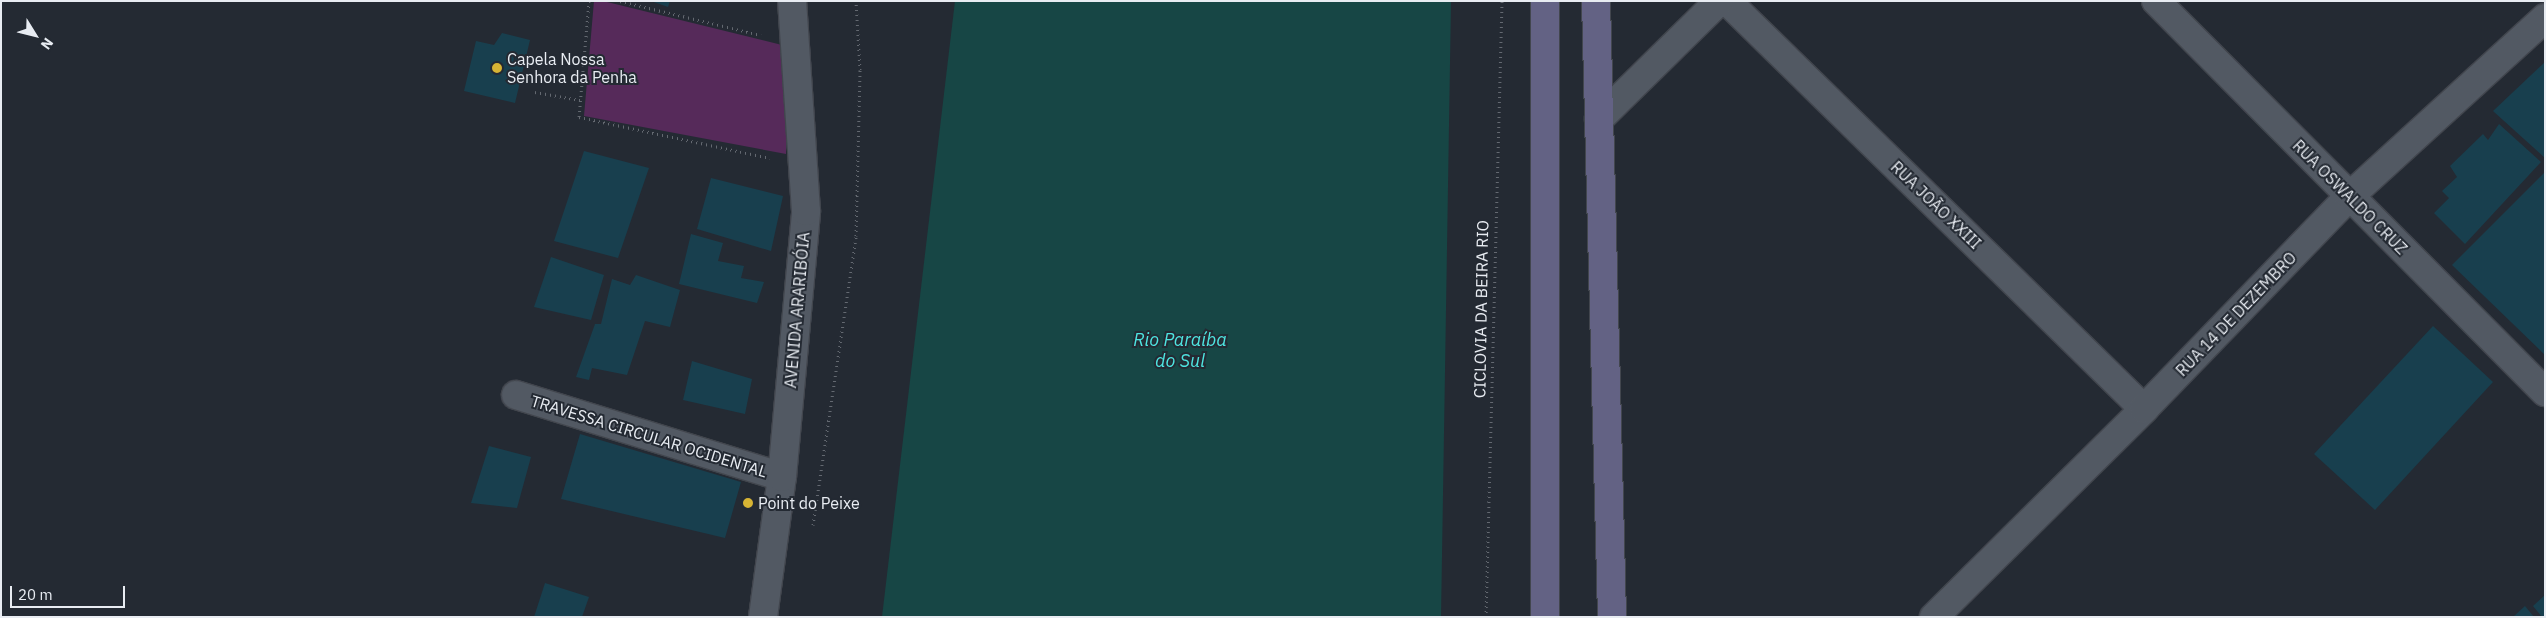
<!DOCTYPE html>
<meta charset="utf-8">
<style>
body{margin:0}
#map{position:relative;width:2546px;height:618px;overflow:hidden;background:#242a33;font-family:"IBM Plex Sans",sans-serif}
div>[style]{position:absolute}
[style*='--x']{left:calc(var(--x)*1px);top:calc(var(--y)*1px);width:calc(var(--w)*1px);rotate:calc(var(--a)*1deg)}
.green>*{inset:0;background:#562a5a}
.water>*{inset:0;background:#174645}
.building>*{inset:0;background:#183f4e}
.path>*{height:3px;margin-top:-1.5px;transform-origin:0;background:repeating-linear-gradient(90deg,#646971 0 1px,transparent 0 5px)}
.roads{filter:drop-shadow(1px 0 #42464e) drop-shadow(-1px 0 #42464e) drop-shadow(0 1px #42464e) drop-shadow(0 -1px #42464e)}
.minor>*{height:28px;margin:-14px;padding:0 14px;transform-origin:14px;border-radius:14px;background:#525963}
.secondary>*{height:28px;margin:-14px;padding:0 14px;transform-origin:14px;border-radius:14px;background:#636284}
.dots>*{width:14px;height:14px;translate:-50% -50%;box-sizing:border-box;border:2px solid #242a33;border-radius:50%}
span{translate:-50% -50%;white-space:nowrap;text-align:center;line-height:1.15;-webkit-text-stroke:4px #242a33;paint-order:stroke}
.poi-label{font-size:16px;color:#e8ecf2}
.left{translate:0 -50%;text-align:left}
.street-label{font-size:16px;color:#e8ecf2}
.water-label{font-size:18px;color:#4ee5e1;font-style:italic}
.frame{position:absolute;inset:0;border:2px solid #e8ecf2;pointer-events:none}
.north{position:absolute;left:10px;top:10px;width:50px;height:50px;-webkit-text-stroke:4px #242a33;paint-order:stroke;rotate:126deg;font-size:14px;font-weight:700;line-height:20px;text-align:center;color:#e8ecf2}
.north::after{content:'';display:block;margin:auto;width:18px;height:22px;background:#e8ecf2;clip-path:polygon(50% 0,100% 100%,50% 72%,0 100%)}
.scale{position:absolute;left:10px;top:586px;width:115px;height:22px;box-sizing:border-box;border:2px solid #e8ecf2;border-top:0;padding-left:6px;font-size:15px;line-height:18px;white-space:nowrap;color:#e8ecf2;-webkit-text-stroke:4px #242a33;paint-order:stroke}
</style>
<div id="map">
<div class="green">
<div style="clip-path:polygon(594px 1px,603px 1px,786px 46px,786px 154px,584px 116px)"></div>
</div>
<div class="water">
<div style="clip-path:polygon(955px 1px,1451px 1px,1441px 617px,882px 617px)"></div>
</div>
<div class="building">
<div style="clip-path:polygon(651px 1px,670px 1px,668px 7px)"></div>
<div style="clip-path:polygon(502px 33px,530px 40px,515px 103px,464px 91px,476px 41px,494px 45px)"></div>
<div style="clip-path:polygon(2545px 62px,2545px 158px,2493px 111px)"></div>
<div style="clip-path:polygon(2499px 124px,2541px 162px,2465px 244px,2434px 213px,2449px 198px,2442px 191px,2457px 177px,2450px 166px,2483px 134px,2488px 140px)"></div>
<div style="clip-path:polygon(584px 151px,649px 168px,618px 258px,554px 241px)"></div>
<div style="clip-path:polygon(2545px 172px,2545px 355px,2452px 265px)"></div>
<div style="clip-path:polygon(711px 178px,783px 196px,771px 251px,697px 229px)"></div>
<div style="clip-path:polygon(691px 234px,723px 243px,718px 261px,744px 266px,741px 278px,764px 282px,757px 303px,679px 284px)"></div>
<div style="clip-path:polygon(551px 257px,604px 275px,591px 320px,534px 307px)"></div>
<div style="clip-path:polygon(636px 275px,680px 290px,670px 327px,645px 321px,627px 375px,592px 368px,589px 380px,576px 377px,595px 324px,601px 324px,612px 279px,630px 285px)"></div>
<div style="clip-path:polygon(2433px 326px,2493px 382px,2375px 510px,2314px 454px)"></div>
<div style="clip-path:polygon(692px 361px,752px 379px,745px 414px,683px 400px)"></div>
<div style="clip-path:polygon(580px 434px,741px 482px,725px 538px,561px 499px)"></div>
<div style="clip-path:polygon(489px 446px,531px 457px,517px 508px,471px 503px)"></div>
<div style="clip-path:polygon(545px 583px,589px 597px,582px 617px,534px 617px)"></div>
<div style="clip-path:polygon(2545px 595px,2545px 617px,2542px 617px,2533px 606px)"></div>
<div style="clip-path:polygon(2525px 606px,2534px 617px,2513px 617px)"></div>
</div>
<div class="path">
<div style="--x:589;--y:1;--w:116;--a:94.9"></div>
<div style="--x:579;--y:117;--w:195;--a:12.1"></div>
<div style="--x:620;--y:1;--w:145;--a:13.6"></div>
<div style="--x:535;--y:92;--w:46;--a:10.1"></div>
<div style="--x:813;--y:525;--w:292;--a:-81.5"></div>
<div style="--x:856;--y:236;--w:166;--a:-88.6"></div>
<div style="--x:860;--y:70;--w:69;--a:-93.3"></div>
<div style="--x:1486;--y:617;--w:616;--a:-88.51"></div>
</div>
<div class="roads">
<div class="minor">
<div style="--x:1727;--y:1;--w:583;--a:44.37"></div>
<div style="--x:2156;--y:1;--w:552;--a:45.15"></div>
<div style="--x:1599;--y:119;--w:168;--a:-44.5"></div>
<div style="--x:516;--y:395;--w:278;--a:17.1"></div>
<div style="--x:763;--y:617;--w:141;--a:-82.3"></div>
<div style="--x:782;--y:477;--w:267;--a:-84.8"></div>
<div style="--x:806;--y:211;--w:210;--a:-93.8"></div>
<div style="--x:1934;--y:617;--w:296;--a:-44.7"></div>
<div style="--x:2144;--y:409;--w:296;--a:-46"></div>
<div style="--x:2350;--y:196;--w:264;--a:-42.4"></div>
</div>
<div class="secondary">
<div style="--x:1596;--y:1;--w:616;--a:88.51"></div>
<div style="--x:1545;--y:617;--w:616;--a:-90"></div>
</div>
</div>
<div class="dots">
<div style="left:497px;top:68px;background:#d7b434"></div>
<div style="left:748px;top:503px;background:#d7b434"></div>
</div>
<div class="poi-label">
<span class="left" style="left:507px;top:68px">Capela Nossa<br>Senhora da Penha</span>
<span class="left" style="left:758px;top:503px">Point do Peixe</span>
</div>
<div class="street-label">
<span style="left:2350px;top:197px;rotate:45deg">RUA OSWALDO CRUZ</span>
<span style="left:1936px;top:205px;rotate:44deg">RUA JOÃO XXIII</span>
<span style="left:1481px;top:309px;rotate:-89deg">CICLOVIA DA BEIRA RIO</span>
<span style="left:797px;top:310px;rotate:-85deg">AVENIDA ARARIBÓIA</span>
<span style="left:2236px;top:314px;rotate:-46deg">RUA 14 DE DEZEMBRO</span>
<span style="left:649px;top:436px;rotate:17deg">TRAVESSA CIRCULAR OCIDENTAL</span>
</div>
<div class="water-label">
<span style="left:1180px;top:351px">Rio Paraíba<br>do Sul</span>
</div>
<div class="frame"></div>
<div class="north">N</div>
<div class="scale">20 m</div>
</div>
